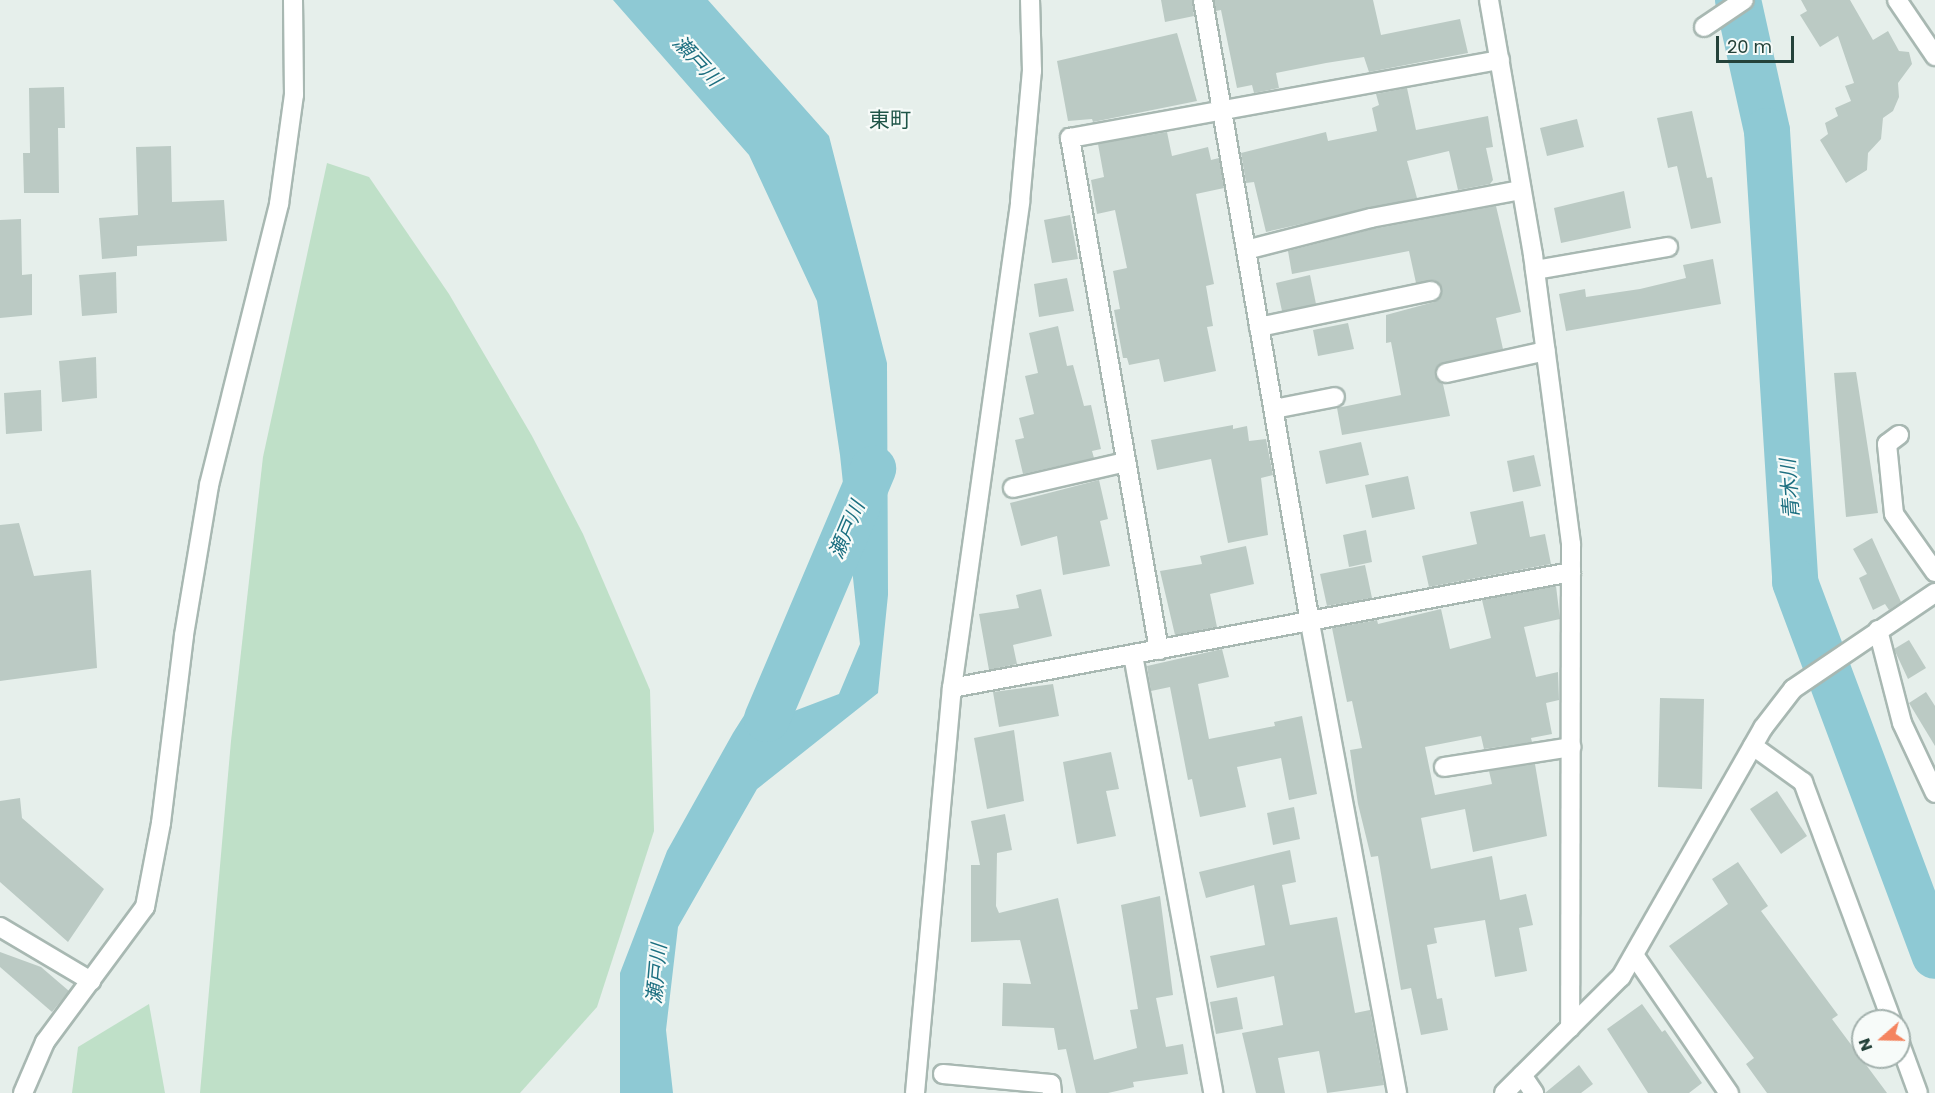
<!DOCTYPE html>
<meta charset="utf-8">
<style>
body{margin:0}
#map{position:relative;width:1935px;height:1093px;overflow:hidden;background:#e6efeb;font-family:Poppins,"Noto Sans JP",sans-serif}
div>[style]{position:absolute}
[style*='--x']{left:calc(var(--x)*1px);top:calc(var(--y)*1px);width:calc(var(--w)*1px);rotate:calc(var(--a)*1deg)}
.green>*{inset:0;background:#bfe0c8}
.water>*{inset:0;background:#8ec9d4}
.river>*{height:46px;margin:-23px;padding:0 23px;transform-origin:23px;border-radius:23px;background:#8ec9d4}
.building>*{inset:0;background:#bbcac4}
.roads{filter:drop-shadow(2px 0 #a8b8b2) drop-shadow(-2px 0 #a8b8b2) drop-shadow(0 2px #a8b8b2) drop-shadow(0 -2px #a8b8b2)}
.minor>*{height:18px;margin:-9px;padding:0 9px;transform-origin:9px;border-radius:9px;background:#fff}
span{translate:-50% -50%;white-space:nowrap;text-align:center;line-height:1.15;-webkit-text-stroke:4.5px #f7fbf9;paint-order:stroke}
.water-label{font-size:20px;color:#1c6f80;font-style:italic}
.quarter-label{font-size:21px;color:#1f5548}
.north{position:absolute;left:1851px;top:1009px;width:60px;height:60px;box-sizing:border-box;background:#f7fbf9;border:2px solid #a3b1ad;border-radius:50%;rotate:250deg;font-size:16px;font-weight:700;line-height:24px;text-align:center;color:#24423a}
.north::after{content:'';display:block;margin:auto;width:21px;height:27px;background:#f4845f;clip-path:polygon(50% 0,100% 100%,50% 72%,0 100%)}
.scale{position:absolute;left:1716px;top:36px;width:78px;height:27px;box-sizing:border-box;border:3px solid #24423a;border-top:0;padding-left:8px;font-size:18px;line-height:21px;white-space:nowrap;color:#24423a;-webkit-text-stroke:4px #f7fbf9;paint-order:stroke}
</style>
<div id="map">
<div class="green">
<div style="clip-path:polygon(327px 163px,369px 177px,449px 294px,532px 436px,583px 534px,650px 690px,654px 831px,597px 1007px,520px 1093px,200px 1093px,231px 741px,263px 457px)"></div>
<div style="clip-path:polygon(149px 1004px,165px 1093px,72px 1093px,78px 1047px)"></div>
</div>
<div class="water">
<div style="clip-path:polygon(613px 0,708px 0,829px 136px,887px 363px,888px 595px,878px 693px,757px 789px,678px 927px,666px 1030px,673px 1093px,620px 1093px,620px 973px,667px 851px,733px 733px,798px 630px,781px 716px,839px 694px,860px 644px,840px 455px,817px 301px,749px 155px)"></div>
</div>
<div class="river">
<div style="--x:1738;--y:0;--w:134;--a:77.5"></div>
<div style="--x:1767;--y:131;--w:452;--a:86.4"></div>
<div style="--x:1795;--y:582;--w:399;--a:69.5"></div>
<div style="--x:767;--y:719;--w:272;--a:-67"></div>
</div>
<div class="building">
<div style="clip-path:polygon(1161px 0,1192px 0,1194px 16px,1165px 22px)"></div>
<div style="clip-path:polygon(1214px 0,1373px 0,1381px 35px,1460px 19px,1468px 53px,1369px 72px,1364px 57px,1326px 63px,1276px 73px,1279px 88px,1254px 93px,1252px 85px,1237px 88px,1221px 10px,1216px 11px)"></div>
<div style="clip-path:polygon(1801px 0,1850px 0,1873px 40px,1888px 31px,1899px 51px,1909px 52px,1912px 64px,1898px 83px,1899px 97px,1893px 111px,1883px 118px,1881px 139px,1868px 153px,1867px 170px,1846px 183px,1820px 140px,1828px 134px,1825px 123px,1838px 116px,1835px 108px,1851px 101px,1845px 86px,1854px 83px,1838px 36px,1820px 47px,1800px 15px,1807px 11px)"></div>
<div style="clip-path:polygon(1177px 33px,1197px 101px,1093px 122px,1092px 119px,1068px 121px,1057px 61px)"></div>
<div style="clip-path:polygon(64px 87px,65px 128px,58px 128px,59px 193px,24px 193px,23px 153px,30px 153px,29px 88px)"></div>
<div style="clip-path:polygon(1407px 88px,1416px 130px,1488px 116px,1493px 147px,1486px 148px,1493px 180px,1490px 184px,1458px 190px,1449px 151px,1407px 161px,1417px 198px,1266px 232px,1254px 182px,1246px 183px,1241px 153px,1326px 132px,1328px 141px,1377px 131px,1372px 108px,1379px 105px,1376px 94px)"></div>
<div style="clip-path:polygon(1692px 111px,1707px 178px,1712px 177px,1721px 223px,1691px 229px,1677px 166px,1668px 168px,1657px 118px)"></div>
<div style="clip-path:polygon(1577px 119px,1584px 147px,1547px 156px,1540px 128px)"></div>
<div style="clip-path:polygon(1167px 132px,1172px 156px,1208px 147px,1211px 160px,1219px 158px,1224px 188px,1196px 194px,1214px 284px,1206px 286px,1213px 326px,1207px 327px,1216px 371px,1164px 382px,1159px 359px,1129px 365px,1127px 358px,1123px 358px,1114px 310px,1120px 309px,1113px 271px,1127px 268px,1115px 210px,1097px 214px,1091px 180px,1104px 177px,1098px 144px)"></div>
<div style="clip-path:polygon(171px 146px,172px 202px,224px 200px,227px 241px,137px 246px,137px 256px,102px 259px,99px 218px,138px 215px,136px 147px)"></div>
<div style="clip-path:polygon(1624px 191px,1631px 228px,1561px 243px,1554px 208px)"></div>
<div style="clip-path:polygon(1496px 206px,1521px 312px,1496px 318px,1503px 349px,1438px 365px,1435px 376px,1443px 384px,1450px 416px,1342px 435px,1337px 408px,1401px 395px,1391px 342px,1386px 343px,1386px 315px,1434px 302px,1441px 295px,1442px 288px,1434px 280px,1416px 283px,1409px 251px,1292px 274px,1288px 251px,1373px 229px)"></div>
<div style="clip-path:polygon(1070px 215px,1078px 259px,1052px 263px,1044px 220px)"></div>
<div style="clip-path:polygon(21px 219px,22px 275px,32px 274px,32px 315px,0 318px,0 220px)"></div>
<div style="clip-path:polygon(1713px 259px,1721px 304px,1566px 331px,1559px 294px,1585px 289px,1586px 297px,1640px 289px,1686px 278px,1683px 265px)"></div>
<div style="clip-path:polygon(116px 272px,117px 313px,82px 316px,79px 275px)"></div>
<div style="clip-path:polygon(1310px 275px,1316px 304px,1282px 311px,1276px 283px)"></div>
<div style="clip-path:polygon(1067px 278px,1074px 311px,1039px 317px,1034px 284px)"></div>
<div style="clip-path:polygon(1348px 323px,1354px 349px,1318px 356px,1313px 330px)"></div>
<div style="clip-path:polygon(1058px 326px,1067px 366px,1073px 365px,1084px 406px,1091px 405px,1101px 449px,1092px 451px,1094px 458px,1023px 474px,1015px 440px,1024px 438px,1019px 418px,1034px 414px,1025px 376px,1038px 373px,1029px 333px)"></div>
<div style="clip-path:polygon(96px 357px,97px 398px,62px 402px,59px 361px)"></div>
<div style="clip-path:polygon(1856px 372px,1878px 513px,1846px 517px,1834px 373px)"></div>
<div style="clip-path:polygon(41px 390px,42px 431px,6px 434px,4px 393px)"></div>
<div style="clip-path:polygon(1233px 425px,1233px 429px,1247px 426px,1249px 441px,1266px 439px,1273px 475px,1261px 478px,1268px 535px,1228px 543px,1211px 459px,1157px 470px,1151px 440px)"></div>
<div style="clip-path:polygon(1361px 442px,1369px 475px,1326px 484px,1319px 451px)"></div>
<div style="clip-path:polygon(1534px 455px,1541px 486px,1513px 492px,1507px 461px)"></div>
<div style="clip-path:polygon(1408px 476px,1415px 509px,1372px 518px,1365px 485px)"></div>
<div style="clip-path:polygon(1099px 480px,1108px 519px,1100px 521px,1110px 566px,1063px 575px,1057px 536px,1021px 546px,1010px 503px)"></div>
<div style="clip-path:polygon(1523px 501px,1530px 537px,1545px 534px,1551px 564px,1429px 587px,1422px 556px,1477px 544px,1470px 512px)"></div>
<div style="clip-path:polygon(19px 523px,34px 576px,91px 570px,97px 668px,0 681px,0 525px)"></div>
<div style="clip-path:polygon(1366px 530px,1372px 562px,1349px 567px,1343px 535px)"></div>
<div style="clip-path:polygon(1872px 538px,1901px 602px,1889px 610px,1885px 604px,1873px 610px,1859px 578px,1867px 574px,1853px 549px)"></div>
<div style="clip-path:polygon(1246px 546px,1254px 584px,1210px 594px,1217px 627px,1175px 635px,1160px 571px,1202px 564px,1200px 556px)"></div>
<div style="clip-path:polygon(1365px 565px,1372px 598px,1327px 606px,1320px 574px)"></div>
<div style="clip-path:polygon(1556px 586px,1560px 619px,1524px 627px,1536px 677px,1558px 672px,1559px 700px,1546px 703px,1552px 734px,1531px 738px,1532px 742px,1484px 749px,1481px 736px,1425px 747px,1435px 795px,1492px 784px,1489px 771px,1535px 764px,1547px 836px,1473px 852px,1465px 809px,1421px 818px,1431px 869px,1492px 856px,1500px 900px,1526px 894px,1533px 925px,1519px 928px,1527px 971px,1495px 977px,1485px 920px,1434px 928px,1437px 943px,1427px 945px,1437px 999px,1442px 998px,1448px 1030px,1421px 1035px,1411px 988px,1401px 990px,1378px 856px,1371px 857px,1358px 804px,1350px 750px,1362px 748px,1352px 701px,1347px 702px,1332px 628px,1377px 620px,1378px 624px,1441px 609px,1450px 649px,1491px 638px,1482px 600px)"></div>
<div style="clip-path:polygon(1041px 589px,1052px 636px,1013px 645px,1017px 664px,989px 670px,979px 614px,1019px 608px,1016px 595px)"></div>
<div style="clip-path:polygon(1909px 640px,1926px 668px,1908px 679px,1894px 649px)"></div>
<div style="clip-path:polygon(1222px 649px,1229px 677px,1198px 684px,1209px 739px,1275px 726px,1274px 722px,1302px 716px,1317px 794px,1289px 800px,1281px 758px,1237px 767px,1246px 807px,1200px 817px,1192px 779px,1188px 780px,1170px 687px,1151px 691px,1147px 666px)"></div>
<div style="clip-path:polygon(1053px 684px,1059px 716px,999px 727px,993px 692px)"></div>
<div style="clip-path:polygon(1926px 692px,1935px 706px,1935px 746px,1909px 703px)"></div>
<div style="clip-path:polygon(1660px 698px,1704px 699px,1702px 789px,1658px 787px)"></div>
<div style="clip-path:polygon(1014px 730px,1024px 801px,987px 809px,974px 738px)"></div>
<div style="clip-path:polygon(1111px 752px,1119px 789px,1106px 791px,1116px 836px,1077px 844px,1063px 762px)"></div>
<div style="clip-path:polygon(1777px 791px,1807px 836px,1781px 854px,1750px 809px)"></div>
<div style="clip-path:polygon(20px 798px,22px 818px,104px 889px,68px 942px,0 882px,0 801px)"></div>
<div style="clip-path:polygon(1294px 807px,1300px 839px,1273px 845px,1267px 813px)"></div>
<div style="clip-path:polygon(1005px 814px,1012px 850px,997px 853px,996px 906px,999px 913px,1058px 898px,1094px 1060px,1137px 1048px,1130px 1010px,1138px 1009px,1121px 905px,1160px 896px,1173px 995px,1156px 998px,1166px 1047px,1183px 1044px,1188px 1074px,1133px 1082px,1134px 1087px,1108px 1093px,1076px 1093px,1066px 1049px,1058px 1050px,1054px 1028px,1002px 1026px,1003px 983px,1031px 984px,1020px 940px,971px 942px,971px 865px,980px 865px,971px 821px)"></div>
<div style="clip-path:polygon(1290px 850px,1296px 882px,1282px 885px,1290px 925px,1337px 917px,1355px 1013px,1370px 1010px,1384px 1085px,1327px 1093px,1319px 1051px,1278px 1058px,1285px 1093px,1256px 1093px,1242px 1033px,1283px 1025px,1274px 976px,1217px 988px,1210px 956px,1265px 945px,1254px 885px,1206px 898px,1199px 872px)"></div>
<div style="clip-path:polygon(1738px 862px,1768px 906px,1761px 911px,1838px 1015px,1832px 1019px,1887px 1093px,1767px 1093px,1746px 1064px,1754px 1058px,1669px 946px,1728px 904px,1712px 879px)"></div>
<div style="clip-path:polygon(0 952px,41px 967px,69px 991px,52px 1012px,0 967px)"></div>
<div style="clip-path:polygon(1237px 997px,1243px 1029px,1216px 1034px,1210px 1002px)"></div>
<div style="clip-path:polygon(1642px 1004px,1662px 1032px,1665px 1030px,1702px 1083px,1689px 1093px,1648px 1093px,1607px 1029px)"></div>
<div style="clip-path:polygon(1579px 1065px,1593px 1084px,1581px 1093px,1545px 1093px)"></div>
</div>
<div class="roads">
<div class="minor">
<div style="--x:1203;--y:0;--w:632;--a:80.25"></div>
<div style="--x:1310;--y:623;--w:478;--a:79.5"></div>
<div style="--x:1489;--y:0;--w:259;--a:80.2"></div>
<div style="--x:1533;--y:255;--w:291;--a:82.5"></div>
<div style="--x:1571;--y:544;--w:484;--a:90.1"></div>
<div style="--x:1897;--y:0;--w:68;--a:55.8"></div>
<div style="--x:1704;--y:27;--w:48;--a:-34"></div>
<div style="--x:1246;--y:250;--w:129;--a:-14.4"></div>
<div style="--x:1371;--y:218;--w:153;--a:-10.6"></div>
<div style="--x:1535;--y:270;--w:135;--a:-9.8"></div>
<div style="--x:1259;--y:327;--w:176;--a:-11.8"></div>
<div style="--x:1446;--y:373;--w:102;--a:-12.4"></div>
<div style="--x:1274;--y:409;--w:62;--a:-11.1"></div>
<div style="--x:1899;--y:435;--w:15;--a:143"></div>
<div style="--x:1887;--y:444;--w:70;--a:84.3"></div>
<div style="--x:1894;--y:514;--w:71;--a:54.7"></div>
<div style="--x:1013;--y:488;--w:116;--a:-13"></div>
<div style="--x:1878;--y:630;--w:96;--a:75.5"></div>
<div style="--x:1902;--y:723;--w:77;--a:64.8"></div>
<div style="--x:1159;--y:650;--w:520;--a:-99.86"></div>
<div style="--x:1070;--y:138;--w:437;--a:-10.3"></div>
<div style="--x:1133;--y:655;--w:445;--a:79.6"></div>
<div style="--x:952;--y:688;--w:630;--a:-10.61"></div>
<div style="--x:1753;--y:746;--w:62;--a:35.8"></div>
<div style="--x:1803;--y:782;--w:255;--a:69.6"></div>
<div style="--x:1444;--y:767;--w:129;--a:-8.9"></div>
<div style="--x:0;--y:927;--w:106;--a:30.7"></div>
<div style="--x:1634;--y:955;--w:168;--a:55.5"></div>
<div style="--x:1899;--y:1041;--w:55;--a:69.9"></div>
<div style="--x:943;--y:1074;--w:108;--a:5.3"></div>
<div style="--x:1051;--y:1084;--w:9;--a:84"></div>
<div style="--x:1522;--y:1075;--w:22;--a:56"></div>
<div style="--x:23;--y:1093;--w:56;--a:-66.7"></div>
<div style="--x:45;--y:1042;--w:168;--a:-53.5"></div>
<div style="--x:145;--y:907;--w:86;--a:-79.2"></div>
<div style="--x:161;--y:823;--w:189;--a:-83"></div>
<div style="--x:184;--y:635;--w:152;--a:-80.5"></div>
<div style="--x:209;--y:485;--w:290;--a:-76"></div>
<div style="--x:279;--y:204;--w:110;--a:-82.2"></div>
<div style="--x:294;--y:95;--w:95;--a:-90.6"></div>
<div style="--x:915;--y:1093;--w:407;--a:-84.8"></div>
<div style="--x:952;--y:688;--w:491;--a:-82"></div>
<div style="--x:1020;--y:202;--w:132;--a:-84.8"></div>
<div style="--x:1032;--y:71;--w:71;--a:-91.6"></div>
<div style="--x:1504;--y:1093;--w:165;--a:-44.8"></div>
<div style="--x:1621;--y:977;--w:287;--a:-60.3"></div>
<div style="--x:1763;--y:728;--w:49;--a:-52.4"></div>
<div style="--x:1793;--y:689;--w:171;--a:-34.1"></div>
</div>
</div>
<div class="water-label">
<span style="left:697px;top:61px;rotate:47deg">瀬戸川</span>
<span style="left:1790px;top:489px;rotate:-94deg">青木川</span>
<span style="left:847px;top:530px;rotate:-67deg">瀬戸川</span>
<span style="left:657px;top:974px;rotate:-85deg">瀬戸川</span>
</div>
<div class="quarter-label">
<span style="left:890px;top:120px">東町</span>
</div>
<div class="north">N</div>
<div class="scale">20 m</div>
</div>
